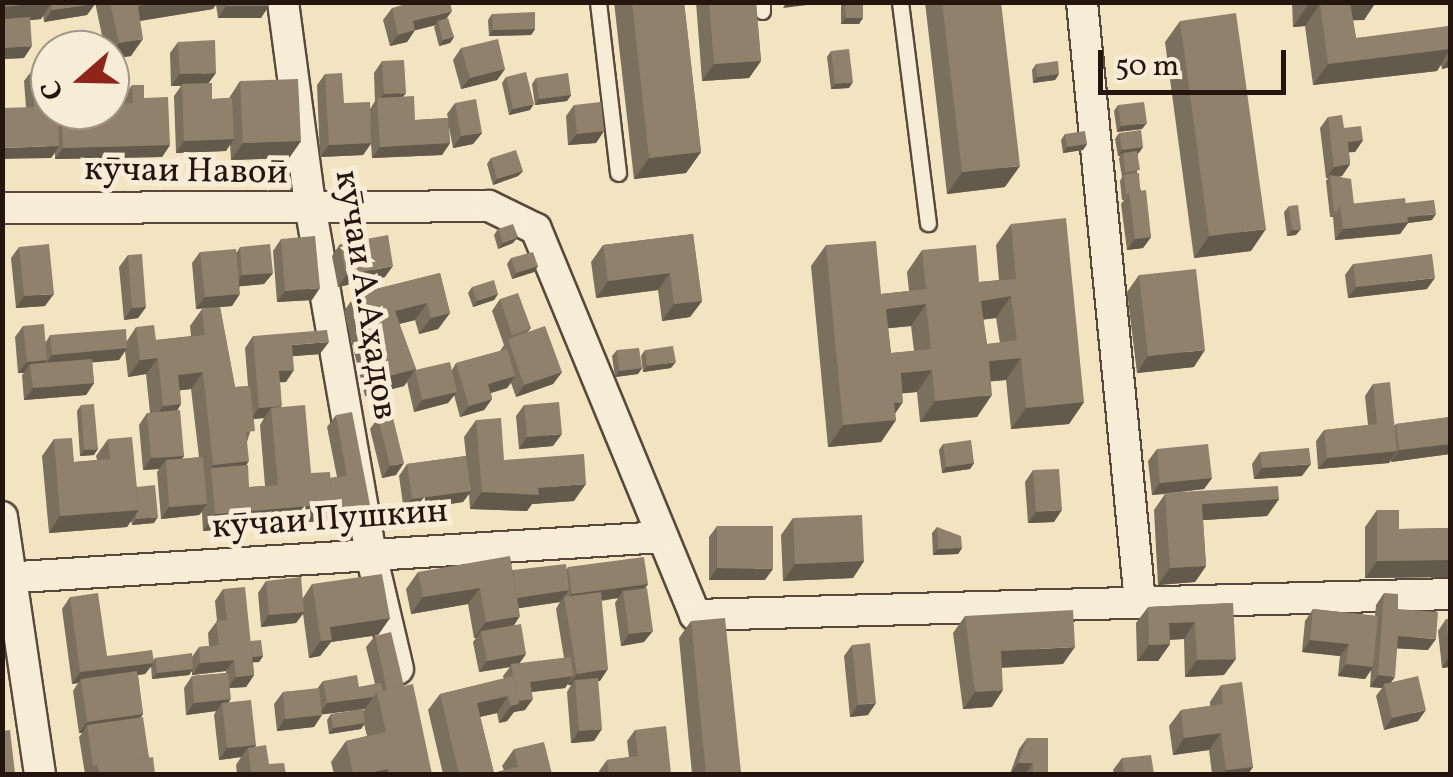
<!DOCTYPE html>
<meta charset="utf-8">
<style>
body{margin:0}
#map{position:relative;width:1453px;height:777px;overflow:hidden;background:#f2e4c1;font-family:Vollkorn,serif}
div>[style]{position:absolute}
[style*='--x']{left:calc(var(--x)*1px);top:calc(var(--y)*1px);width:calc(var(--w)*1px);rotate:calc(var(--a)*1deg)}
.roads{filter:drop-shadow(2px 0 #58493c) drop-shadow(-2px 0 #58493c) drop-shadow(0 2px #58493c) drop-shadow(0 -2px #58493c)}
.lane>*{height:15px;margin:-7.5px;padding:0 7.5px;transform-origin:7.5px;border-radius:7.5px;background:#f7edd7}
.street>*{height:30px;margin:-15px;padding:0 15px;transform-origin:15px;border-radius:15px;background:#f7edd7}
.wall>*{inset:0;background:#7b6f5d}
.shaded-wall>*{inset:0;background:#645a4c}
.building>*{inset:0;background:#8f816c}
span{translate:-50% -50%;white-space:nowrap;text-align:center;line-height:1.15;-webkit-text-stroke:10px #f7edd7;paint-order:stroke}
.street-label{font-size:35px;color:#24150f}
.frame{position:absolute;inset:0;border:5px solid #24150f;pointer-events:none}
.north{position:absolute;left:30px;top:30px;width:100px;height:100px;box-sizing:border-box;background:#f7edd7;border:2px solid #a39787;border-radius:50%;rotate:250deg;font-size:28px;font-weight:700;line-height:40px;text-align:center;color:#24150f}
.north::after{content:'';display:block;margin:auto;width:35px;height:45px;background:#8f2418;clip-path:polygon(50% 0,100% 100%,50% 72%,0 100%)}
.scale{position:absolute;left:1098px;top:50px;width:188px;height:45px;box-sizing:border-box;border:5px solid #24150f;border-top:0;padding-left:12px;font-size:30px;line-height:35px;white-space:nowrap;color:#24150f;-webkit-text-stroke:8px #f7edd7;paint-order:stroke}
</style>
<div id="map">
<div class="roads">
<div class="lane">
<div style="--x:598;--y:2;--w:172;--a:83.3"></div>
<div style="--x:762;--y:2;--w:9;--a:90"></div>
<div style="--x:900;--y:2;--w:223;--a:82.8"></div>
</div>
<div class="street">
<div style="--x:283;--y:2;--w:211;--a:82.4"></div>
<div style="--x:311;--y:211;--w:348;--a:80.1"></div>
<div style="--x:371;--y:554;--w:118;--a:76.8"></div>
<div style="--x:1082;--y:2;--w:603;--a:84.48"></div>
<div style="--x:2;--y:208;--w:487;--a:-0.2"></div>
<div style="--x:489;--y:206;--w:52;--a:26.1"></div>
<div style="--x:536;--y:229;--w:417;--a:67.6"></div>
<div style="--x:695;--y:615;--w:755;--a:-1.59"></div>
<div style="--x:2;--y:517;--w:260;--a:81.6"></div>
<div style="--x:2;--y:578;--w:661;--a:-3.55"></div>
</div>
</div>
<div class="wall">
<div style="clip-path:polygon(2px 2px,95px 4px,87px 15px,44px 22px,43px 15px,41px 19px,30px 20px,24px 58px,2px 59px)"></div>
<div style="clip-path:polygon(95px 2px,268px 2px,261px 18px,218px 18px,216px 5px,213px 9px,140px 21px,131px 56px,110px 59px,110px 50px,105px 50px)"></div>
<div style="clip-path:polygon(614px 2px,684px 2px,701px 152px,686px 173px,634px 179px)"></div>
<div style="clip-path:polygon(696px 2px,756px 2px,761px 61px,749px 78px,702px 81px)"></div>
<div style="clip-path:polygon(843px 2px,863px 2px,859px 24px,841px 24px,841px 6px)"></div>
<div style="clip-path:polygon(925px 2px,1001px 2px,1005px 187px,947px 194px)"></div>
<div style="clip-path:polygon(1292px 2px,1376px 2px,1364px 20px,1353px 20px,1356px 38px,1450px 32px,1450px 67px,1442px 69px,1441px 65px,1437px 71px,1313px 85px,1305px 26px,1293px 27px)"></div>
<div style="clip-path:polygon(392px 8px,446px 19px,454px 37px,450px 43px,439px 46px,434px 27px,436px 25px,415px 30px,407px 42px,390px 46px,383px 20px)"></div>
<div style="clip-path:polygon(492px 14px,535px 29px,531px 35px,489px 36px,488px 20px)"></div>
<div style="clip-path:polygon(1180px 21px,1251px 251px,1194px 258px,1165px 42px)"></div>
<div style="clip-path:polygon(178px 42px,209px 83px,212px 99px,229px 98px,240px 81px,301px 141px,289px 158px,231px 160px,230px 144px,226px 151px,176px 153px,174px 96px,181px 86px,171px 86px,170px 53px)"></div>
<div style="clip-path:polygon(461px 48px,505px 69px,497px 80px,461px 89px,453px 60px)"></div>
<div style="clip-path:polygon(831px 51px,849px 88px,831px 89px,827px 57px)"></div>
<div style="clip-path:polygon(382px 61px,415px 120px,448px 118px,447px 114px,455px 103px,482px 133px,473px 144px,453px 148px,449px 127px,450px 143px,442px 155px,372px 158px,371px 144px,363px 155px,320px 157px,317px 85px,325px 74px,344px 103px,370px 109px,375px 101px,374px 73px)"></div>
<div style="clip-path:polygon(1036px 64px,1059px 74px,1055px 80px,1033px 83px,1032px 70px)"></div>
<div style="clip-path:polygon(33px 69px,50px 110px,79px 110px,79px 112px,107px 111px,110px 110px,112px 104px,124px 103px,124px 97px,132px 85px,144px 98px,170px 145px,162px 157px,55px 159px,55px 153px,51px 158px,26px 107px,24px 81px)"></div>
<div style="clip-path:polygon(506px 77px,530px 110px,509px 115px,502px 83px)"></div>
<div style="clip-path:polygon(536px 78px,571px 95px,567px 101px,535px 105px,532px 84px)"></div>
<div style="clip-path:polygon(574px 105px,604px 131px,596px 143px,568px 145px,566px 116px)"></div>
<div style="clip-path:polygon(1118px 105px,1142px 129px,1117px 132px,1114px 111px)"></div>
<div style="clip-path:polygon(1328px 117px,1363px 140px,1355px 152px,1349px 152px,1350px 164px,1342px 176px,1338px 177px,1354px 204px,1406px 203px,1432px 220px,1408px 223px,1400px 234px,1335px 240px,1333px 217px,1330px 217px,1326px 181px,1328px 178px,1326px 178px,1320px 128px)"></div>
<div style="clip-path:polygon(1119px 133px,1143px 147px,1138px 153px,1137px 173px,1151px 237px,1143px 248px,1127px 250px,1121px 204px,1124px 200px,1122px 200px,1120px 181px,1122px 177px,1119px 159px,1120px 156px,1118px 156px,1115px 139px)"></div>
<div style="clip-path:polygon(1065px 134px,1087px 144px,1083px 150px,1063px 153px,1061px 140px)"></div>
<div style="clip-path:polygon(491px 158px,523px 171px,518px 176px,493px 185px,487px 164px)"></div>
<div style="clip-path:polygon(1289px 206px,1296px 235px,1287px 236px,1284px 212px)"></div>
<div style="clip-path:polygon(evenodd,1011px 224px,1084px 402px,1069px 424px,1011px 429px,1006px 380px,991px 381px,977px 417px,920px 422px,917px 392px,902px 393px,895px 414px,896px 420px,881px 442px,828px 447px,811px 266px,826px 245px,881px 294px,909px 291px,907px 272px,922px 250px,979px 282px,999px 280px,996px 245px,1011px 224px,996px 318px,1000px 343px,987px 344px,983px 319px,996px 318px,1011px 224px,911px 326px,914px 351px,891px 353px,888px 328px,911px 326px)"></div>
<div style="clip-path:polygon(498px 229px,513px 243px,498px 249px,494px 235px)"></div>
<div style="clip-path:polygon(693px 234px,702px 301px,690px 317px,662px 321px,658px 290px,596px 298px,591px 262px,603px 245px)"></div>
<div style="clip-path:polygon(281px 239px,312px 300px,277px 302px,273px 251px)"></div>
<div style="clip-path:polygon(340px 244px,385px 277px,338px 287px,332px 256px)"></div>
<div style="clip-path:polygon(19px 247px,45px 306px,16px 308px,11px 258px)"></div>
<div style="clip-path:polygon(evenodd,240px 247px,273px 273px,264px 284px,240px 286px,232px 306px,220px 307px,235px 387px,248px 386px,245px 348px,253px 336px,320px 354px,293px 356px,286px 382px,280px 382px,281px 407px,311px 473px,330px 478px,337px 477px,327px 427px,336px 415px,362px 517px,324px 520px,324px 517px,320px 521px,203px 531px,202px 512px,199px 515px,161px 519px,157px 472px,159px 469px,143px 470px,139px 425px,147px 413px,150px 413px,146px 374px,128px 377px,125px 351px,119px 360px,92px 362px,94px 383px,86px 395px,24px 400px,22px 375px,24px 373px,18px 373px,15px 337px,23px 326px,46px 342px,50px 335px,127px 341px,136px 327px,156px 340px,191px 336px,190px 326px,202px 309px,215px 307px,196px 309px,192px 263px,200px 252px,237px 252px,240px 247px,191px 389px,199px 457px,182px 459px,184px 456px,177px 411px,181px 404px,180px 390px,191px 389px,240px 247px,264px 418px,260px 425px,265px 486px,249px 487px,246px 465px,247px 442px,254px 419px,264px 418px)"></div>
<div style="clip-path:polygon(128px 255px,146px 307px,138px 318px,124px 320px,119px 267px)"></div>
<div style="clip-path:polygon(511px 258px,538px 266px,534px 272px,512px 279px,507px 264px)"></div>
<div style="clip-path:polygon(1353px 264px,1427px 289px,1348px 298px,1345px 275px)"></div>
<div style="clip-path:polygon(440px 273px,450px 313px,438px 329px,419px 334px,415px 320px,399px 324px,416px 369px,404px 386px,365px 396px,344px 311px,356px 294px)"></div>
<div style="clip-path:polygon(1139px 275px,1194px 367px,1137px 373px,1127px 292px)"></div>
<div style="clip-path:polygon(472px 287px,498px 294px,494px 300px,473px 307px,468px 293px)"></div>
<div style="clip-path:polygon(500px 299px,531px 328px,528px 332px,562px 372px,553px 384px,516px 397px,511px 383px,507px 388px,491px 393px,492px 399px,484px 410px,460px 417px,454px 395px,448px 403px,414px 412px,407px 382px,415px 370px,452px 370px,456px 363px,500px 351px,504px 345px,492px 311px)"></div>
<div style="clip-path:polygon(617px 350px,642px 368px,638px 374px,615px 377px,612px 356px)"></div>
<div style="clip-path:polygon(645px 350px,671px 368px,643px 372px,641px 356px)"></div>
<div style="clip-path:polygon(1373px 384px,1394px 426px,1396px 424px,1450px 417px,1450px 454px,1391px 462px,1391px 460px,1389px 463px,1318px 469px,1316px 441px,1324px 430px,1368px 425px,1365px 396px)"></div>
<div style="clip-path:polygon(81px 405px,94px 455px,80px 456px,77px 411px)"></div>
<div style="clip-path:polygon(524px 405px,553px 446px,519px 449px,516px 416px)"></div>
<div style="clip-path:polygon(378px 418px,396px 475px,382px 478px,370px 429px)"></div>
<div style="clip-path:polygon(476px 420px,504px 460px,574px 501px,532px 504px,527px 511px,470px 509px,469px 494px,463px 502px,404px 511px,399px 476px,407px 464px,466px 456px,464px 437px)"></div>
<div style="clip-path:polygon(54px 439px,74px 462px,97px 460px,96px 456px,108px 439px,137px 487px,154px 523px,132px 525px,131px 520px,127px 527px,49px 533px,42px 456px)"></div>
<div style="clip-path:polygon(943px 444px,974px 463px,970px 469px,942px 473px,939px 450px)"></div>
<div style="clip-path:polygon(1157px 449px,1212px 478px,1204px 489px,1171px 493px,1279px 499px,1267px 516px,1203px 520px,1206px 566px,1195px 582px,1158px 585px,1154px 510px,1165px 494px,1152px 495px,1148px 461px)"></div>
<div style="clip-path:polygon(1260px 452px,1302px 476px,1254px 479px,1252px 464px)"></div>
<div style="clip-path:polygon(1033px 470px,1054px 522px,1028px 523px,1025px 482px)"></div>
<div style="clip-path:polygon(1377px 510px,1399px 529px,1450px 528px,1450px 577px,1365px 578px,1365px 527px)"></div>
<div style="clip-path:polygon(793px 518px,864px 561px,853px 578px,783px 581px,781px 535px)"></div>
<div style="clip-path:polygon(717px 526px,765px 580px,709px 580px,709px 537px)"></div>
<div style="clip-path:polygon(937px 527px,962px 548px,958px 554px,933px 555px,932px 533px)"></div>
<div style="clip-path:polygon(evenodd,568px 567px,648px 584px,645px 588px,644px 642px,621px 646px,615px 603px,618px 598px,601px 601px,600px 681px,598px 681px,594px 741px,571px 743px,567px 692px,571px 685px,568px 685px,568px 684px,565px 688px,532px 692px,525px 710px,514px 712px,507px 721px,499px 723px,497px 713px,480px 717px,494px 773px,504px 770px,502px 766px,514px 749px,552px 774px,443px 774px,428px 710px,440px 694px,504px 679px,503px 676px,510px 667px,479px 672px,473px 642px,476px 638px,474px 638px,468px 604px,411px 614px,406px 589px,418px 572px,567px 569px,568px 567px,560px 602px,556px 609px,564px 658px,519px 664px,526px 654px,514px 625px,519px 608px,560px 602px)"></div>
<div style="clip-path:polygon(266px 581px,303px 598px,312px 584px,390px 618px,378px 635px,331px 642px,320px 656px,309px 658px,303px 614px,296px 623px,261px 627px,258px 593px)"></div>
<div style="clip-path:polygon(223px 589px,250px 641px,263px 656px,259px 662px,253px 662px,254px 675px,246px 687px,230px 688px,228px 703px,256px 745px,255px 747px,269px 764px,286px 774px,237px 774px,236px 765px,241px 757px,219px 760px,214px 715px,216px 711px,186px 715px,184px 688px,192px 676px,226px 673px,226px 671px,192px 675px,192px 671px,189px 675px,152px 679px,151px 666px,145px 674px,138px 675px,143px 714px,140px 718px,149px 758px,155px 774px,85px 774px,79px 737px,82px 733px,79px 733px,73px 691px,78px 683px,72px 684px,62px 609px,70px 597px,107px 656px,153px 660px,155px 658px,192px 657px,199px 647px,209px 646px,208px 633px,217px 621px,215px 601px)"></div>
<div style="clip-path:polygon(1384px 593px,1428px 650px,1397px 648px,1391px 682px,1418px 721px,1384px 730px,1376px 696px,1382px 688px,1370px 687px,1371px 670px,1365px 679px,1338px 676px,1340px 656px,1302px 652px,1305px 621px,1313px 609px,1375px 616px,1376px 605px)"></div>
<div style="clip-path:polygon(1233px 603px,1224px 675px,1185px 677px,1184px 639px,1170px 640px,1170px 644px,1158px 661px,1137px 661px,1136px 623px,1148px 607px)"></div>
<div style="clip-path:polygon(965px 616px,1063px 664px,1002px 668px,992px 707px,963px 709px,953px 633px)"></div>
<div style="clip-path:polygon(1446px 619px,1450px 619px,1450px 667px,1442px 668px,1438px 631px)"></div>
<div style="clip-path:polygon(691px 621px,741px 773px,740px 774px,692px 774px,679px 638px)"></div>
<div style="clip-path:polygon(375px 636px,404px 686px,432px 774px,334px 774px,331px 762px,346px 741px,367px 736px,364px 724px,361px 729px,329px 734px,327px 720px,331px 714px,363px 711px,365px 709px,322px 714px,314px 727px,277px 731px,274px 704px,283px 692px,317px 689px,323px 681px,359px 687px,375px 684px,366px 647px)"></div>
<div style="clip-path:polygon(852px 645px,868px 715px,850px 717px,844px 656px)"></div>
<div style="clip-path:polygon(1221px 685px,1253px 767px,1248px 774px,1212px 774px,1209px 750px,1173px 755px,1169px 726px,1181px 710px,1210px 706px,1210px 702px)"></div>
<div style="clip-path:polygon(635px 730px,671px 774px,599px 774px,599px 771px,607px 760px,629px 757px,627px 741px)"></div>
<div style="clip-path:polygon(1027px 738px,1048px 774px,1010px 774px,1019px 749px)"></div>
<div style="clip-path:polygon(1122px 758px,1154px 774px,1114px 774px,1113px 770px)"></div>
</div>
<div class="shaded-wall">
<div style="clip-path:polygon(52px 2px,41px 19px,3px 23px,2px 7px)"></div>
<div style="clip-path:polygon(161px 2px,217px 2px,213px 9px,126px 23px,138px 6px)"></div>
<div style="clip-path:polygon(787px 2px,832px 2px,783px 8px)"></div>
<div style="clip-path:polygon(1348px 2px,1376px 2px,1364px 20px,1335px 21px)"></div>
<div style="clip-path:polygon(95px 4px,87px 15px,44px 22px,52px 10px)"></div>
<div style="clip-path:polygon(1320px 4px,1305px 26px,1293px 27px,1308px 5px)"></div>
<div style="clip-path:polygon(226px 6px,269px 6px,261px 18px,218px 18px)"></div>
<div style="clip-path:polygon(452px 11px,444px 22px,438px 21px,436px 25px,405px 33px,413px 21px)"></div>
<div style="clip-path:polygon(846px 18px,863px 18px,859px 24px,841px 24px)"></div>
<div style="clip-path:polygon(535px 29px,531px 35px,489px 36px,493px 30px)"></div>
<div style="clip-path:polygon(415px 30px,407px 42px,390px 46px,398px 35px)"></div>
<div style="clip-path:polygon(454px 37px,450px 43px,439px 46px,443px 40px)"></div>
<div style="clip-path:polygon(143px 39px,131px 56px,110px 59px,110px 56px,119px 43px)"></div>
<div style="clip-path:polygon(32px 46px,24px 58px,2px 59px,2px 51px,5px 48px)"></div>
<div style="clip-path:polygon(1450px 49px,1437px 71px,1313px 85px,1328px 64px)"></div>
<div style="clip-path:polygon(1450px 57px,1450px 67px,1442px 69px)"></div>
<div style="clip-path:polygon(761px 61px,749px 78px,702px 81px,714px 64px)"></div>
<div style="clip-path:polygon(505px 69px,497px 80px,461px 89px,470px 78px)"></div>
<div style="clip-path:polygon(216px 73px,208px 84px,171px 86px,180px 74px)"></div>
<div style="clip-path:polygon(1059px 74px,1055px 80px,1033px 83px,1037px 77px)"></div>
<div style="clip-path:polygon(853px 82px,849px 88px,831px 89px,835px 84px)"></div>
<div style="clip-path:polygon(406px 93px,397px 105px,378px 103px,384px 94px)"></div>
<div style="clip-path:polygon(571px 95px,567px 101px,535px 105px,539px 99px)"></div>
<div style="clip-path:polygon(534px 104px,530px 110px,509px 115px,513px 109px)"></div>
<div style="clip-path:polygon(1147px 123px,1142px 129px,1117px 132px,1121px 126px)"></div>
<div style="clip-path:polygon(604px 131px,596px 143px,568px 145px,577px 134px)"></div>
<div style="clip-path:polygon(482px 133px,473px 144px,453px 148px,461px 136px)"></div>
<div style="clip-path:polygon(234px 139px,226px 151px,176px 153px,184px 141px)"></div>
<div style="clip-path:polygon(1363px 140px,1355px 152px,1340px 153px,1348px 142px)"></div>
<div style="clip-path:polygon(301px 141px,289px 158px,231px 160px,243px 143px)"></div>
<div style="clip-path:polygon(371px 143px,363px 155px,320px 157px,329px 145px)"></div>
<div style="clip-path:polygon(450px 143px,442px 155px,372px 158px,380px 147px)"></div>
<div style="clip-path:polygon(1087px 144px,1083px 150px,1063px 153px,1067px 147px)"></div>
<div style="clip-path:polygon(170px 145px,162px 157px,55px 159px,63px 148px)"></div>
<div style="clip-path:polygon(59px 146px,51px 158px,2px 159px,2px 148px)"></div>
<div style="clip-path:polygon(1143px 147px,1139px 153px,1123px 156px,1123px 153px,1118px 156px,1122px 150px)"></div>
<div style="clip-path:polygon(701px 152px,686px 173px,634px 179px,649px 158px)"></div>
<div style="clip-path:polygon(1350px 164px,1342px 176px,1330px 178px,1330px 175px,1326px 178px,1334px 167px)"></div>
<div style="clip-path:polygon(1020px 166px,1005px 187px,947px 194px,962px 172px)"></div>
<div style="clip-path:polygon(523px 171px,518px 176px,493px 185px,497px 179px)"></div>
<div style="clip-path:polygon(1436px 214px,1432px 220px,1408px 223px,1400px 234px,1335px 240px,1343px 229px,1403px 218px)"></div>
<div style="clip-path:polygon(1266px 229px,1251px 251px,1194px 258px,1209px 236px)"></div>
<div style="clip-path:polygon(1301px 229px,1296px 235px,1287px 236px,1292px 230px)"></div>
<div style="clip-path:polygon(518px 237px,513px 243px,498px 249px,503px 243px)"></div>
<div style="clip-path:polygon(1151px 237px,1143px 248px,1127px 250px,1135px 239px)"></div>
<div style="clip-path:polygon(393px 266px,385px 277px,338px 287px,346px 275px)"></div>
<div style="clip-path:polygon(538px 266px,534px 272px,512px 279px,516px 273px)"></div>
<div style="clip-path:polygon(273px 273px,264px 284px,234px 287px,242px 275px)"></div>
<div style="clip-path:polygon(670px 273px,658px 290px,596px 298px,608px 281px)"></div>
<div style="clip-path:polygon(1435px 278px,1427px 289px,1348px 298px,1356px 287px)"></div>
<div style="clip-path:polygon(320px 288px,312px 300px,277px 302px,285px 291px)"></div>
<div style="clip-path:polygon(54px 294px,45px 306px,16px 308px,24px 296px)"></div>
<div style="clip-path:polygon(240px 294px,232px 306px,196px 309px,205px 297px)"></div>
<div style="clip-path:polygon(498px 294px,494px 300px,473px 307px,477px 301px)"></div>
<div style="clip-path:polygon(1011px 296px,996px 318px,966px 322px,981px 301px)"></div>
<div style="clip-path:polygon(702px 301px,690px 317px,662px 321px,674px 304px)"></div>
<div style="clip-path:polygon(427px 303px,415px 320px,383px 328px,395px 311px)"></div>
<div style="clip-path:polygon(926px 304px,911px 326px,871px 330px,886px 309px)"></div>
<div style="clip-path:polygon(146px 307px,138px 318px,124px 320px,132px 308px)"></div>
<div style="clip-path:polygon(450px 313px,438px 329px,419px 334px,431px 318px)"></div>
<div style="clip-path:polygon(329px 342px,320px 354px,284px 357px,292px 345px)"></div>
<div style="clip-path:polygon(127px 348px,119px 360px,44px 367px,52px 355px)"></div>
<div style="clip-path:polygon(1205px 350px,1194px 367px,1137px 373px,1148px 356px)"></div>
<div style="clip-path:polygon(158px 358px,146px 374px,128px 377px,140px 360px)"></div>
<div style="clip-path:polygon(1021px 358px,1006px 380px,974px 383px,989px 361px)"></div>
<div style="clip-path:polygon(47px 360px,39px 372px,30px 364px,24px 373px,18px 373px,27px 362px)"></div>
<div style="clip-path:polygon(676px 362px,671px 368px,643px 372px,647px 366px)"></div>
<div style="clip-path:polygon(642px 368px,638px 374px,615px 377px,619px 371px)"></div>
<div style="clip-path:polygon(416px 369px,404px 386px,365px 396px,377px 379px)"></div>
<div style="clip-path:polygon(294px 370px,286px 382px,271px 383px,279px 371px)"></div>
<div style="clip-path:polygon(932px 370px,917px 392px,886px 395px,901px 373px)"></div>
<div style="clip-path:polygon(203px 372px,191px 389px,166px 392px,178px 375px)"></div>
<div style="clip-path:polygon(562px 372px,553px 384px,516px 397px,524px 385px)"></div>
<div style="clip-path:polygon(515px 376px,507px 388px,480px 396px,488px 384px)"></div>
<div style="clip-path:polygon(94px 383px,86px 395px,24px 400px,33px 388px)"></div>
<div style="clip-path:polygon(457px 392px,448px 403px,414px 412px,422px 400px)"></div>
<div style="clip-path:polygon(992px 395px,977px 417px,920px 422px,935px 401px)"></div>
<div style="clip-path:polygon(492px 399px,484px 410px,460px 417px,469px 406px)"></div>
<div style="clip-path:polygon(903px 402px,890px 421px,896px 420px,881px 442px,828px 447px,843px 425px,894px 403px)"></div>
<div style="clip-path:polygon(1084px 402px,1069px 424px,1011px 429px,1026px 408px)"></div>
<div style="clip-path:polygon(181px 404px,170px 421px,151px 423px,163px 406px)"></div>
<div style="clip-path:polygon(282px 406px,271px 408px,264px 418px,250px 419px,259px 408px)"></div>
<div style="clip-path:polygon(562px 434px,553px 446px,519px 449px,527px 437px)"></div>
<div style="clip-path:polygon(1450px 444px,1450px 454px,1391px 462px,1399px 450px)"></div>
<div style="clip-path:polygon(98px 449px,94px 455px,80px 456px,84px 450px)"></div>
<div style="clip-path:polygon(1397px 451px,1389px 463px,1318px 469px,1327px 458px)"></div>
<div style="clip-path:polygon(184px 456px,175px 467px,166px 460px,159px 469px,143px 470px,151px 458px)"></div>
<div style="clip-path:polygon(249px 461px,238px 478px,211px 468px,202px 482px,213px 465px)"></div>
<div style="clip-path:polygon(404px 463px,396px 475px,382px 478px,390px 466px)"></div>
<div style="clip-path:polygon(974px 463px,970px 469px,942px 473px,946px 467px)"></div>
<div style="clip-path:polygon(1311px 464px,1302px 476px,1254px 479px,1262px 468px)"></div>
<div style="clip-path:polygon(1212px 478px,1204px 489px,1152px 495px,1160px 483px)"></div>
<div style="clip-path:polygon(586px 484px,574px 501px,532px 504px,527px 511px,470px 509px,482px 492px)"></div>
<div style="clip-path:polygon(471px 491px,463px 502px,404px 511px,412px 499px)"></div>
<div style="clip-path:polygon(1279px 499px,1267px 516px,1190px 521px,1202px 504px)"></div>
<div style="clip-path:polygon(207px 504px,199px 515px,161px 519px,169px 507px)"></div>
<div style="clip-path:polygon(332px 504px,320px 521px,203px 531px,215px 514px)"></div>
<div style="clip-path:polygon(370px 505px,362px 517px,324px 520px,332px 508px)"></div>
<div style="clip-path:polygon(139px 510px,127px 527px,49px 533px,60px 516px)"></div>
<div style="clip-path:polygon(1062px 510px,1054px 522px,1028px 523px,1036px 512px)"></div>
<div style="clip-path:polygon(158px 517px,154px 523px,132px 525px,136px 519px)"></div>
<div style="clip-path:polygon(962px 548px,958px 554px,933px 555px,938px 549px)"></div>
<div style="clip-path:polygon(1450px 560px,1450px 577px,1365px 578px,1377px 561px)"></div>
<div style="clip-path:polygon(864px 561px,853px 578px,783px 581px,795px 564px)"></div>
<div style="clip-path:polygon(1206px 566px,1195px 582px,1158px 585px,1170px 568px)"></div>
<div style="clip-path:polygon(717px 568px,773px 569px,765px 580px,709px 580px)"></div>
<div style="clip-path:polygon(648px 584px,640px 596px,623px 591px,618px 598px,564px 605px,572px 594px)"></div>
<div style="clip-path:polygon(480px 588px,468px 604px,411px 614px,423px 597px)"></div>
<div style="clip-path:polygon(569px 590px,560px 602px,507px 610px,515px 598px)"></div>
<div style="clip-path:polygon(304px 612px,296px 623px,261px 627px,269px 615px)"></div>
<div style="clip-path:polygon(520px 616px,509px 633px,481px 631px,476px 638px,474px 638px,486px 622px)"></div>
<div style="clip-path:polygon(390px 618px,378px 635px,331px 642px,320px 656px,309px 658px,330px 627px)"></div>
<div style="clip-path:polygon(1195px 622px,1184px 639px,1158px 640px,1169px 623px)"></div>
<div style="clip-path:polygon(653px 631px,644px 642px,621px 646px,629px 634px)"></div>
<div style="clip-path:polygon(1398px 636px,1436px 639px,1428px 650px,1389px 648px)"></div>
<div style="clip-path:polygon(1310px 640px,1349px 644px,1340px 656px,1302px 652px)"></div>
<div style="clip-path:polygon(1170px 644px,1158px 661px,1137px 661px,1149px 645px)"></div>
<div style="clip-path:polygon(1075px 647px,1063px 664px,990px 668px,1001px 651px)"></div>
<div style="clip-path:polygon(526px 654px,518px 665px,511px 664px,510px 667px,479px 672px,487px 661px)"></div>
<div style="clip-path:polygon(263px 656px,259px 662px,245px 663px,250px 657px)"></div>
<div style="clip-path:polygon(1450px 656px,1450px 667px,1442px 668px)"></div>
<div style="clip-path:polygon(1236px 659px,1224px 675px,1185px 677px,1197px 660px)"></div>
<div style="clip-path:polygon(234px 660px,226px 671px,192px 675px,200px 663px)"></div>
<div style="clip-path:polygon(154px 663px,145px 674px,82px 683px,81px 679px,78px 683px,72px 684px,80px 672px)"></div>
<div style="clip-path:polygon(1346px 664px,1373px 667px,1365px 679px,1338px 676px)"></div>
<div style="clip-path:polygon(193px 669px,189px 675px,152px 679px,157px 673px)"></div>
<div style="clip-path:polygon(608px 669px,600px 681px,575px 684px,575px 680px,571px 685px,568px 685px,577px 674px)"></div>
<div style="clip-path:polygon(254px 675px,246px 687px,228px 688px,236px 677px)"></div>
<div style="clip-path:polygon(1378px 675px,1395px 677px,1387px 688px,1384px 684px,1382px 688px,1370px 687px)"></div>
<div style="clip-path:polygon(573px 676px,565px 688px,522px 693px,530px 682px)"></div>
<div style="clip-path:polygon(1003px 690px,992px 707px,963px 709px,975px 692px)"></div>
<div style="clip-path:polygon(508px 696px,497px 713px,465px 720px,477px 703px)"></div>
<div style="clip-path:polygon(373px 697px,365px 709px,318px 715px,327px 703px)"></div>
<div style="clip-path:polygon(231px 699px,223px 710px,222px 703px,216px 711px,186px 715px,194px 703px)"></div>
<div style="clip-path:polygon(533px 699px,525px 710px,514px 712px,507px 721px,499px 723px,511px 706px,516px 701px)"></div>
<div style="clip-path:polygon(876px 703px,868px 715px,850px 717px,858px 705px)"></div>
<div style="clip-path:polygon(1426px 710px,1418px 721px,1384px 730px,1392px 718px)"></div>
<div style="clip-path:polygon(143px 714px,135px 725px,87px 725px,82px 733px,79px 733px,87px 722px)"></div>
<div style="clip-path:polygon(322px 715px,314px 727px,277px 731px,285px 719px)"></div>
<div style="clip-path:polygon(365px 723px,361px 729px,329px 734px,333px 728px)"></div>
<div style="clip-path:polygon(602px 729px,594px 741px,571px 743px,579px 731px)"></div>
<div style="clip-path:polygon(1221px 733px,1209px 750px,1173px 755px,1184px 738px)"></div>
<div style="clip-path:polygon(256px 745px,249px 755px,248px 748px,241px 757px,219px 760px,227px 748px)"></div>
<div style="clip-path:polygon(1018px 763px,1033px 763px,1025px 774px,1010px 774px)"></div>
<div style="clip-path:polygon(1253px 767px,1248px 774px,1223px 774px,1226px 770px)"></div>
<div style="clip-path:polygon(388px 769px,385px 774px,365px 774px)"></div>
</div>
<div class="building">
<div style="clip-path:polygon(2px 2px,49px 2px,2px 7px)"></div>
<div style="clip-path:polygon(51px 2px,95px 2px,95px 4px,52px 10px)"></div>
<div style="clip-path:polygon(110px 2px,161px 2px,138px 6px,143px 39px,119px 43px)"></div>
<div style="clip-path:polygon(226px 2px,268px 2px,269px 6px,226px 6px)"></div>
<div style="clip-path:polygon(413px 2px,450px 2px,452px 11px,413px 21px,415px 30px,398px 35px,392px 8px)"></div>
<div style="clip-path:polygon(632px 2px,684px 2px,701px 152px,649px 158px)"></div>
<div style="clip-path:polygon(709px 2px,756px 2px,761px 61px,714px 64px)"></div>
<div style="clip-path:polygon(845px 2px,863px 2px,863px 18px,846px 18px)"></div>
<div style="clip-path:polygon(942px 2px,1001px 2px,1020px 166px,962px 172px)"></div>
<div style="clip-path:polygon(1308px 2px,1350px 2px,1356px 38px,1448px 26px,1450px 49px,1328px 64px,1320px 4px,1308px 5px)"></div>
<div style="clip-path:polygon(535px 12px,535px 29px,493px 30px,492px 14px)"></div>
<div style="clip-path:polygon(1236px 13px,1266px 229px,1209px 236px,1180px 21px)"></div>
<div style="clip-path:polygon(30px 17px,32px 46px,5px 48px,3px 19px)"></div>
<div style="clip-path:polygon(448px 18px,454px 37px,443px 40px,438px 21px)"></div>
<div style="clip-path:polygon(498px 39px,505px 69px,470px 78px,461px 48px)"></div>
<div style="clip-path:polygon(215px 40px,216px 73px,180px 74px,178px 42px)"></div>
<div style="clip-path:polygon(849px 49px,853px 82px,835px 84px,831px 51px)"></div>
<div style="clip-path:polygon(404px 60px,406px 93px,384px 94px,382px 61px)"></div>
<div style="clip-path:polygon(1058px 61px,1059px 74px,1037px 77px,1036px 64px)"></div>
<div style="clip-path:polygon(50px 68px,50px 110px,58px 110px,59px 146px,2px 148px,2px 108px,34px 107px,33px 69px)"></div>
<div style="clip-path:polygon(526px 72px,534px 104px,513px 109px,506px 77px)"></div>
<div style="clip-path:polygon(342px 73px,344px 103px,370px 102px,371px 143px,329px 145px,325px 74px)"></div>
<div style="clip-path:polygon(568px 73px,571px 95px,539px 99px,536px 78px)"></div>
<div style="clip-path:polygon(298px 79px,301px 141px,243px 143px,240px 81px)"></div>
<div style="clip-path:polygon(212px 83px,212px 99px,232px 98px,234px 139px,184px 141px,182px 84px)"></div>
<div style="clip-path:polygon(132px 85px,144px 85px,144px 98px,168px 97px,170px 145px,63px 148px,61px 110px,79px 110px,79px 112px,113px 111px,112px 104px,133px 103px)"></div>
<div style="clip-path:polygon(414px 96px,415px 120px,448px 118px,450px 143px,380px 147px,377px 98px)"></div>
<div style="clip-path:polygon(476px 99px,482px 133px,461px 136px,455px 103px)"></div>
<div style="clip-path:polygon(601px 102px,604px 131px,577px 134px,574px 105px)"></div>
<div style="clip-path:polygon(1144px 102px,1147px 123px,1121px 126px,1118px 105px)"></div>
<div style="clip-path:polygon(1342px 115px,1344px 128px,1361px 126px,1363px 140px,1348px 142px,1350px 164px,1334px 167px,1328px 117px)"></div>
<div style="clip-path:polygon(1141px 130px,1143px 147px,1122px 150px,1119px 133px)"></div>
<div style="clip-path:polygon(1085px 131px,1087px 144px,1067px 147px,1065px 134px)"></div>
<div style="clip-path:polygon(516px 150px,523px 171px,497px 179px,491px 158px)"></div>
<div style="clip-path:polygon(1137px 151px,1140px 170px,1125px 172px,1123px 153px)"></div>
<div style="clip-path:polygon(1139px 173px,1140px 191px,1126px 194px,1124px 175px)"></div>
<div style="clip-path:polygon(1330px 175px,1351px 179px,1354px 204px,1340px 205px,1337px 211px,1334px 211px)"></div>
<div style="clip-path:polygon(1146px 190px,1151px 237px,1135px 239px,1129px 192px)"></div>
<div style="clip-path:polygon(1405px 198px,1408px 222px,1343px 229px,1340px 205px)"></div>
<div style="clip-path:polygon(1434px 200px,1436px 214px,1407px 217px,1406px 203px)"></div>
<div style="clip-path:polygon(1298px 205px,1301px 229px,1292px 230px,1289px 206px)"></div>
<div style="clip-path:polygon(evenodd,1066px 218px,1084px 402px,1026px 408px,1021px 358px,989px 361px,992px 395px,935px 401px,932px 370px,901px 373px,903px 402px,894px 403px,896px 420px,843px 425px,826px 245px,876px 241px,881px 294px,926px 289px,922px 250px,976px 245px,979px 282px,1016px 279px,1011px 224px,1066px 218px,1011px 296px,1017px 340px,987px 344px,981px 301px,1011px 296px,1066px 218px,926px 304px,931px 349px,891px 353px,886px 309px,926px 304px)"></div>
<div style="clip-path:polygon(513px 224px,518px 237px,503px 243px,498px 229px)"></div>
<div style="clip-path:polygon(693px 234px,702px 301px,674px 304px,670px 273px,608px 281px,603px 245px)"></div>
<div style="clip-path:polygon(388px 235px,393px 266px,346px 275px,340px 244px)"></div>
<div style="clip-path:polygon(315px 236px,320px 288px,285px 291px,281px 239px)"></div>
<div style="clip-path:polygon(49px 244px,54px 294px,24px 296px,19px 247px)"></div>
<div style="clip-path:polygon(270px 244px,273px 273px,242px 275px,240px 247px)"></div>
<div style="clip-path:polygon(236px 249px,240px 294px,205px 297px,200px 252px)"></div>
<div style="clip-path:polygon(533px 252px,538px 266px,516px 273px,511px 258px)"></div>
<div style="clip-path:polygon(142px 254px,146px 307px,132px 308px,128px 255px)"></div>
<div style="clip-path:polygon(1432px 254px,1435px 278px,1356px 287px,1353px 264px)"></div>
<div style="clip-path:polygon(1196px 269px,1205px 350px,1148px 356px,1139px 275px)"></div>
<div style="clip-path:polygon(440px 273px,450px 313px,431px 318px,427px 303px,395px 311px,416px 369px,377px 379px,356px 294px)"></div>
<div style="clip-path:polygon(494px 280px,498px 294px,477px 301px,472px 287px)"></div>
<div style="clip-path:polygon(518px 293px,531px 328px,512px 335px,500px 299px)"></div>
<div style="clip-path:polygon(220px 307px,235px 387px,250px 386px,255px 431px,246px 432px,249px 461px,213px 465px,203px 372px,178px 375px,181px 404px,163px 406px,158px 358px,140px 360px,136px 327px,154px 325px,156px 340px,205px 335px,202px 309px)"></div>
<div style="clip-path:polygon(44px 324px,47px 360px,27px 362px,23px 326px)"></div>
<div style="clip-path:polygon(545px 326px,562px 372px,524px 385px,508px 339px)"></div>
<div style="clip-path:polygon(126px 329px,127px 348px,52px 355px,50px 335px)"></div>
<div style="clip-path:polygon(327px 330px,329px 342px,292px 345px,294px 370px,279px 371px,282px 406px,259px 408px,253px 336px)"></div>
<div style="clip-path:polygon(673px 346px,676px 362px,647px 366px,645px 350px)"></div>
<div style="clip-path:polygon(639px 348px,642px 368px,619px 371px,617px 350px)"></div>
<div style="clip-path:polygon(507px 349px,515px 376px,488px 384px,492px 399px,469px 406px,456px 363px)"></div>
<div style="clip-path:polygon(92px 359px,94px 383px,33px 388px,30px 364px)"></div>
<div style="clip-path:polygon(450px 362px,457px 392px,422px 400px,415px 370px)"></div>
<div style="clip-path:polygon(1390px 382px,1397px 451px,1327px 458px,1324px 430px,1377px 424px,1373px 384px)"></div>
<div style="clip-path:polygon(559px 402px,562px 434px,527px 437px,524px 405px)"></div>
<div style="clip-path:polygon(94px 404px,98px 449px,84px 450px,81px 405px)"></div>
<div style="clip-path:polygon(305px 405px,311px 473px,330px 472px,332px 504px,215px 514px,211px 468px,248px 465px,249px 487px,278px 485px,271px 408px)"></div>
<div style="clip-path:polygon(180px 410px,184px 456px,151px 458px,147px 413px)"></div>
<div style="clip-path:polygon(352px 412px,370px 505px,332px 508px,330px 478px,347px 476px,336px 415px)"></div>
<div style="clip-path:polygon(392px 414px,404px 463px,390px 466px,378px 418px)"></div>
<div style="clip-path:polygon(1450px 417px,1450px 444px,1399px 450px,1396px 424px)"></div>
<div style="clip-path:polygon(501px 418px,504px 460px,584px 454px,586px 484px,538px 488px,539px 495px,482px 492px,476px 420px)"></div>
<div style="clip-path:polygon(132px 437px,139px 510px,60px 516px,54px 439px,72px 438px,74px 462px,110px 459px,108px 439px)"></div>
<div style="clip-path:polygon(971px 440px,974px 463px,946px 467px,943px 444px)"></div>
<div style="clip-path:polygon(1208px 444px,1212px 478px,1160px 483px,1157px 449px)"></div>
<div style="clip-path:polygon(1309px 448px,1311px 464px,1262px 468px,1260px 452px)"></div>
<div style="clip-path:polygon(466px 456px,471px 491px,412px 499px,407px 464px)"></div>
<div style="clip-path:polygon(203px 457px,207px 504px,169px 507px,166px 460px)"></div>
<div style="clip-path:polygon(1059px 469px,1062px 510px,1036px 512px,1033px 470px)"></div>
<div style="clip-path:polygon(155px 485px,158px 517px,136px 519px,136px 514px,139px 510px,137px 487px)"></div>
<div style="clip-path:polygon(1278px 486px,1279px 499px,1202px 504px,1206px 566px,1170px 568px,1165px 493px)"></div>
<div style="clip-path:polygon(1377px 510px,1399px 510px,1399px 529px,1450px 528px,1450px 560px,1377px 561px)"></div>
<div style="clip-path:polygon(862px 515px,864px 561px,795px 564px,793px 518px)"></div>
<div style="clip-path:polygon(717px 526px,773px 526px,773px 569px,717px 568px)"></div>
<div style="clip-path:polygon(937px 527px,961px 536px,962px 548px,938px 549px)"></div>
<div style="clip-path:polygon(510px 556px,520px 616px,486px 622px,480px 588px,423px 597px,418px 572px)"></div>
<div style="clip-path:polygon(644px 557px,648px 584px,572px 594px,568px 567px)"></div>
<div style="clip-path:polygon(566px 564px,569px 590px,517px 598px,513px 570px)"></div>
<div style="clip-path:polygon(382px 574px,390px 618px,330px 627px,332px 640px,321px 641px,312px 584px)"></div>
<div style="clip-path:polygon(301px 577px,304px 612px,269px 615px,266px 581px)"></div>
<div style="clip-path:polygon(245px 587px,254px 675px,236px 677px,234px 660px,200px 663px,199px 647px,219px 645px,216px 621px,227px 620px,223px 589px)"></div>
<div style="clip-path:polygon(647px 588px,653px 631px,629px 634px,623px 591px)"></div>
<div style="clip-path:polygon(601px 592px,608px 669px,577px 674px,564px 597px)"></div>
<div style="clip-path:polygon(98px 593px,107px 656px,152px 650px,154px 663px,80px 672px,70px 597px)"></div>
<div style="clip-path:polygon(1384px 593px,1398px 594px,1398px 609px,1438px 612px,1436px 639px,1398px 636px,1395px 677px,1378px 675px)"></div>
<div style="clip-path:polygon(1233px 603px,1236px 659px,1197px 660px,1195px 622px,1169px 623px,1170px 644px,1149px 645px,1148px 607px)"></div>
<div style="clip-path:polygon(1313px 609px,1378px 616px,1373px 667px,1346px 664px,1349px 644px,1310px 640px)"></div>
<div style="clip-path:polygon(1073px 610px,1075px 647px,1001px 651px,1003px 690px,975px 692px,965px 616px)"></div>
<div style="clip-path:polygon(725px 618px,741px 773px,706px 774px,691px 621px)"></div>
<div style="clip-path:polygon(1446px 619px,1450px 619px,1450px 656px)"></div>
<div style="clip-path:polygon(521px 624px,526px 654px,487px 661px,481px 631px)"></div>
<div style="clip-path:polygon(391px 632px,404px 686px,387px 690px,375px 636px)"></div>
<div style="clip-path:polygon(261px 640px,263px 656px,252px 657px,250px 641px)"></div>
<div style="clip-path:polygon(870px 643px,876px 703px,858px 705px,852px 645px)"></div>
<div style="clip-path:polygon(192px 653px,193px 669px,157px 673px,155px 658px)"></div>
<div style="clip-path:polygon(571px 657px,573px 676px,530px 682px,533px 699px,518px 701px,511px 664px)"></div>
<div style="clip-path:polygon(137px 671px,143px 714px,87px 722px,81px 679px)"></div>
<div style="clip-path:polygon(228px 673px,231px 699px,194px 703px,192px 676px)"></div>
<div style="clip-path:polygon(357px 675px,359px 687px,381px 683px,383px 691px,377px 692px,373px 697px,327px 703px,323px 681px)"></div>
<div style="clip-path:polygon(513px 676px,519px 704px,511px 706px,508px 696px,477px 703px,494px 773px,518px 767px,514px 749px,544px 742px,552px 774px,459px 774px,440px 694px)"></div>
<div style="clip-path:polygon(1418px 676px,1426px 710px,1392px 718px,1384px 684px)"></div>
<div style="clip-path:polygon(598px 678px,602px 729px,579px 731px,575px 680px)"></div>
<div style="clip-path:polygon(1242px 682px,1253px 767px,1226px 770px,1221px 733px,1184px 738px,1181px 710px,1223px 704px,1221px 685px)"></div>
<div style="clip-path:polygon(413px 684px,432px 774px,390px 774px,388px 769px,365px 774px,353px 774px,346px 741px,386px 732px,377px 692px)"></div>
<div style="clip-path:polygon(319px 688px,322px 715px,285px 719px,283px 692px)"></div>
<div style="clip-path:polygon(251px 700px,256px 745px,227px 748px,222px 703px)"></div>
<div style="clip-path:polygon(363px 709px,365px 723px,333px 728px,331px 714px)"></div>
<div style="clip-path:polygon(143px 717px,149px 758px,93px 766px,87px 725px)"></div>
<div style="clip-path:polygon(666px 726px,671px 774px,609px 774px,607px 760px,638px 756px,635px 730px)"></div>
<div style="clip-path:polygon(10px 730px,15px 774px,2px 774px,2px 731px)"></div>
<div style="clip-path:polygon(1027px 738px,1048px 738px,1048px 774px,1033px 774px,1033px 763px,1018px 763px)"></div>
<div style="clip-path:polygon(266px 745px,269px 764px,284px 763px,286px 774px,251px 774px,248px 748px)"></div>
<div style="clip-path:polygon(1151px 755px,1154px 774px,1124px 774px,1122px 758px)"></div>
<div style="clip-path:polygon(153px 757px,155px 774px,99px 774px,98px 765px)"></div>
</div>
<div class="street-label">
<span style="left:186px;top:172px;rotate:1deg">кӯчаи Навоӣ</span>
<span style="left:365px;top:295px;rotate:81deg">кӯчаи А.Аҳадов</span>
<span style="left:330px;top:520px;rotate:-4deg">кӯчаи Пушкин</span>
</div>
<div class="frame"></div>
<div class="north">С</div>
<div class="scale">50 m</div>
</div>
